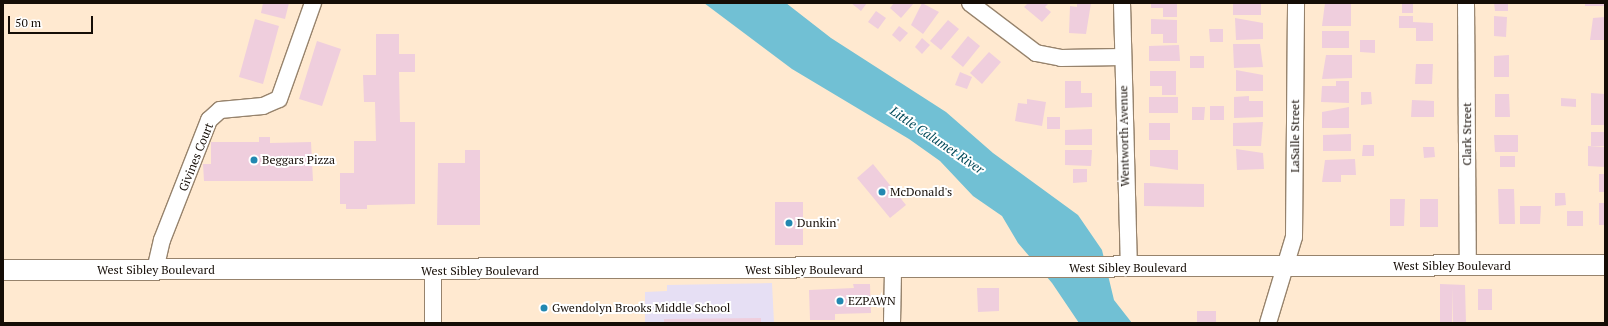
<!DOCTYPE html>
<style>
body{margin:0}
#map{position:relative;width:1608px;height:326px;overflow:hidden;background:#ffe9d0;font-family:"PT Serif",serif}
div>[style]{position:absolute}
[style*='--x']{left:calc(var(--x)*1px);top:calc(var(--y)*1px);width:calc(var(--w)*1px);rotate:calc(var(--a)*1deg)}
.commercial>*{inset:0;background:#e6dff4}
.water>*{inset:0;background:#71c0d4}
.building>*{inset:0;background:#efcedd}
.roads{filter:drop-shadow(1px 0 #97836c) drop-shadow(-1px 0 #97836c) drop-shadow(0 1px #97836c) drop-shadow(0 -1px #97836c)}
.minor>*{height:16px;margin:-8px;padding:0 8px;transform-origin:8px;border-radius:8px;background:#fff}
.major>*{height:20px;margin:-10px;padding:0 10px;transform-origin:10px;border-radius:10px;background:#fff}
.dots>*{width:11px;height:11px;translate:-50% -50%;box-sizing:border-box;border:2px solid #fff;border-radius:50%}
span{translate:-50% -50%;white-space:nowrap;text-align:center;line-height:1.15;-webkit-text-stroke:4px #fff;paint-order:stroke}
.street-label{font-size:12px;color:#150d06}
.poi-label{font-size:12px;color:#150d06}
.left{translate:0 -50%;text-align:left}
.water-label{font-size:13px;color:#004958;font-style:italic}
.frame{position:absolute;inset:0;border:4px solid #150d06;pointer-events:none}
.scale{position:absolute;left:8px;top:16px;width:85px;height:18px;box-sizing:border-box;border:2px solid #150d06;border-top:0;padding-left:5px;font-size:12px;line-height:14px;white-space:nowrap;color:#150d06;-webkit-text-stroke:3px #fff;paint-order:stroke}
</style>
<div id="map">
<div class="commercial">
<div style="clip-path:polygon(772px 283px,774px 323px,645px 323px,645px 292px,667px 291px,667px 285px)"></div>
</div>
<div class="water">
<div style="clip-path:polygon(704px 3px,786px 3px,831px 38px,946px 112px,993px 153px,1078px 215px,1102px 250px,1114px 300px,1132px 323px,1079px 323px,1052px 283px,1018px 243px,1002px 216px,973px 196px,940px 161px,909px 139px,792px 69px)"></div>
</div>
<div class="building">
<div style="clip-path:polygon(263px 3px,289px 3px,285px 19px,261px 13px)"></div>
<div style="clip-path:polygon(851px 3px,867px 3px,861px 11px)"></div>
<div style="clip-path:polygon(894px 3px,914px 3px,901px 18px,890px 8px)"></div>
<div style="clip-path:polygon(922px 3px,939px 12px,923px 34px,911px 25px)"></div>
<div style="clip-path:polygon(1028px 3px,1049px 3px,1045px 7px,1051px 12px,1042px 22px,1024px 7px)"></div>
<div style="clip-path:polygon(1077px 3px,1091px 3px,1086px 34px,1069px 33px,1070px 6px,1077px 7px)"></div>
<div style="clip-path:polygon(1151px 3px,1177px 3px,1177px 17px,1163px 17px,1163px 8px,1151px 8px)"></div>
<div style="clip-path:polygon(1233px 3px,1261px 3px,1261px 15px,1233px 15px)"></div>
<div style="clip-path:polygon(1325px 3px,1351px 3px,1351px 26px,1322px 26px)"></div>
<div style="clip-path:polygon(1402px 3px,1413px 3px,1413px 13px,1402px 13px)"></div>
<div style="clip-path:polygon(1494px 3px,1508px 3px,1508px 11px,1495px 11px)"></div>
<div style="clip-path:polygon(1585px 3px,1604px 3px,1604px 6px,1585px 6px)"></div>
<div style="clip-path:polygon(876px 11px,886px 18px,878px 29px,868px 22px)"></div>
<div style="clip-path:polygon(1399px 16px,1413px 16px,1413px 22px,1433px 23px,1433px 41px,1416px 41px,1416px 28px,1399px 28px)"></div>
<div style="clip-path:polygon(1494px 16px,1507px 17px,1506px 37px,1494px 36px)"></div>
<div style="clip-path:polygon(1605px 17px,1605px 40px,1590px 40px,1593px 18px)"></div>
<div style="clip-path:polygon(1235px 18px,1263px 23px,1263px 39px,1236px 40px)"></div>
<div style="clip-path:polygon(255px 19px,279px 26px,263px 84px,239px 77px)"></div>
<div style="clip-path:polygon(1151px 19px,1177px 20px,1177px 43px,1163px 43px,1163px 34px,1151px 34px)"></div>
<div style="clip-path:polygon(948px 20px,959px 29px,941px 50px,930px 41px)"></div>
<div style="clip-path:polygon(899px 26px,908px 33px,900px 42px,892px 35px)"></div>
<div style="clip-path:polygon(1209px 29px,1223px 29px,1223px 42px,1210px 42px)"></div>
<div style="clip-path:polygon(1322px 31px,1349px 31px,1349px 48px,1322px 48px)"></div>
<div style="clip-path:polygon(376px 34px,399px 34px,399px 54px,415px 54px,415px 72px,399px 72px,400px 122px,415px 122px,415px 204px,367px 205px,367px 209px,346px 209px,346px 204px,340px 204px,340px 173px,354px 173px,354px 141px,376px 141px,375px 102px,364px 102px,363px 75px,376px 75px)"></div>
<div style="clip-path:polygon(968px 36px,980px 46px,963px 67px,951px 57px)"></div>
<div style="clip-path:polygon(922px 38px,930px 45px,922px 54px,915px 47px)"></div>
<div style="clip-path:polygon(1360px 40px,1375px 40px,1375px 53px,1360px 52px)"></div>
<div style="clip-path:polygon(317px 41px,341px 49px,322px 106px,299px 99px)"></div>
<div style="clip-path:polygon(1233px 44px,1260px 44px,1263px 67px,1234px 68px)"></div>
<div style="clip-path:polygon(1179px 45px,1180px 61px,1149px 61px,1149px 46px)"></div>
<div style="clip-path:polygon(989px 52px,1001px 62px,982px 84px,970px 73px)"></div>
<div style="clip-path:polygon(1326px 55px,1352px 55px,1352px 78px,1322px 79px)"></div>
<div style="clip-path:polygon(1509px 55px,1509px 77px,1494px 77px,1494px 56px)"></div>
<div style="clip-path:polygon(1190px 56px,1204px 56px,1204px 68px,1190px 68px)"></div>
<div style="clip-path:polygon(1416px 64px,1433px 64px,1432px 84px,1415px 84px)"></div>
<div style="clip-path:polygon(1236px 70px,1263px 75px,1263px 91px,1236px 91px)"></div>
<div style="clip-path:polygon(1150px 71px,1176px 71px,1176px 95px,1162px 95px,1162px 86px,1150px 86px)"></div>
<div style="clip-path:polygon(960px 72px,972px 77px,967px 89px,955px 85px)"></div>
<div style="clip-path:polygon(1065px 81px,1081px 81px,1081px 93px,1092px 93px,1092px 107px,1065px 108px)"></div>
<div style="clip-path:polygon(1336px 81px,1349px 81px,1349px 103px,1321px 102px,1322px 86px,1336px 86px)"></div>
<div style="clip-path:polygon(1361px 92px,1371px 92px,1372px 104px,1361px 105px)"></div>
<div style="clip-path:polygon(1591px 93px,1605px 94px,1605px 125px,1591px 125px)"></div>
<div style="clip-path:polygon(1495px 94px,1509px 94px,1510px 117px,1495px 117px)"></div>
<div style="clip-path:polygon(1249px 96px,1249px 101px,1263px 101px,1263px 117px,1234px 118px,1234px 97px)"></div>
<div style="clip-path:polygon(1149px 97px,1178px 97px,1178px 113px,1149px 113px)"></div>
<div style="clip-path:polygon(1561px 98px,1576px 99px,1576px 107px,1561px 106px)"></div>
<div style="clip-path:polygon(1027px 99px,1046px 102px,1042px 126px,1015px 121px,1018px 103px,1027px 104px)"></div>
<div style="clip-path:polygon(1412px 100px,1434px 101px,1434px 117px,1411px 117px)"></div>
<div style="clip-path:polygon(1210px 106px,1224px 106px,1224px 120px,1210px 120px)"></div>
<div style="clip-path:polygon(1192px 107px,1205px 107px,1204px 120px,1192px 120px)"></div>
<div style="clip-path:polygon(1349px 107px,1349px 128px,1322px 128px,1322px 112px)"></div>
<div style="clip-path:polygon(1047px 117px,1060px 117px,1060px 129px,1047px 129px)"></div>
<div style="clip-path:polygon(1263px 122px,1261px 146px,1233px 146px,1233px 123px)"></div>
<div style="clip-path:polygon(1149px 123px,1170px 123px,1170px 140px,1149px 140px)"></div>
<div style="clip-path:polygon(1092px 129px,1092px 145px,1065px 145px,1065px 130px)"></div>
<div style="clip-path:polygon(1591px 132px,1604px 132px,1604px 146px,1591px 146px)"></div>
<div style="clip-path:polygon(1351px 134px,1351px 151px,1323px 151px,1323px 135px)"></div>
<div style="clip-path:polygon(1494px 135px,1518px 135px,1518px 152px,1495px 152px)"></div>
<div style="clip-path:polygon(259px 137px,270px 137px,270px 143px,311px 142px,313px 181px,204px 181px,203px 164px,211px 164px,211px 142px,259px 142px)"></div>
<div style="clip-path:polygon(1363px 145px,1374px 145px,1374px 156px,1362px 156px)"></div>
<div style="clip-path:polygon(1588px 146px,1605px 147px,1605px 167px,1588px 166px)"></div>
<div style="clip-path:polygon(1423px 147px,1434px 147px,1435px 157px,1424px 158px)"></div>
<div style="clip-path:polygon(1236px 149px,1263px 153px,1264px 169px,1237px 170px)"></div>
<div style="clip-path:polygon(465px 150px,480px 150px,480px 225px,437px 225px,438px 163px,465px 163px)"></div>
<div style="clip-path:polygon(1065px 150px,1092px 150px,1091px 166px,1065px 165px)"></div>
<div style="clip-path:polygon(1150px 150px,1178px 150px,1178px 170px,1150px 166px)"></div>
<div style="clip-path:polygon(1500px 156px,1515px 156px,1515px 167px,1500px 167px)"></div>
<div style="clip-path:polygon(1355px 159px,1356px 175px,1341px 175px,1341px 182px,1322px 182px,1325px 160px)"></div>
<div style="clip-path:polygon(873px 164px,906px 205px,890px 218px,857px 178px)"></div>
<div style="clip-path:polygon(1073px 169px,1087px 169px,1087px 182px,1073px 183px)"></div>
<div style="clip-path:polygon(1599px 174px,1605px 174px,1605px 192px,1599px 192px)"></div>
<div style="clip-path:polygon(1144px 183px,1204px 184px,1204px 207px,1144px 206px)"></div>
<div style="clip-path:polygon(1498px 189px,1514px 189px,1515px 224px,1499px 224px)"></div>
<div style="clip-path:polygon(1555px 193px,1565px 193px,1566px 205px,1555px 206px)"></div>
<div style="clip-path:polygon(1390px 199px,1405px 199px,1404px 226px,1390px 226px)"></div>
<div style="clip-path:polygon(1420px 199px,1438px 199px,1438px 227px,1420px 227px)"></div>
<div style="clip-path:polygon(775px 202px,803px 202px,803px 245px,775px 245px)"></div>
<div style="clip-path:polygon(1599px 203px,1605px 203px,1605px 225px,1599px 225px)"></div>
<div style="clip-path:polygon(1520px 206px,1541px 206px,1540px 224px,1520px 224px)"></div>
<div style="clip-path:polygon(1567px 211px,1583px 211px,1583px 226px,1567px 226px)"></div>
<div style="clip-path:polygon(853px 284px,870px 284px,871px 313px,835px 314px,835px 320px,810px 320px,809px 290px,854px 288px)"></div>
<div style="clip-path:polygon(1440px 284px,1465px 285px,1466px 323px,1453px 323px,1453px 287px,1452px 323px,1440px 323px)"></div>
<div style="clip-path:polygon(977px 288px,999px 288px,999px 311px,978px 312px)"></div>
<div style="clip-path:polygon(1478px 289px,1492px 289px,1492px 310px,1478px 310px)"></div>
<div style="clip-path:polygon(1197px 311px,1216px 311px,1216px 323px,1197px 323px)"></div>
<div style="clip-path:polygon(761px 318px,761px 323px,664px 323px,664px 319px)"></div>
</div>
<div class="roads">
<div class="minor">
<div style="--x:970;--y:3;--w:83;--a:37.1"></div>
<div style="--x:1036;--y:53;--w:25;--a:11"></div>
<div style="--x:1061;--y:58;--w:62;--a:-0.9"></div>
<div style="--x:1122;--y:3;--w:265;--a:88.5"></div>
<div style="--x:1466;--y:3;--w:263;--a:89.6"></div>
<div style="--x:155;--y:270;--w:31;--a:-77"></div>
<div style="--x:162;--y:240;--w:129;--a:-68.6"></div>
<div style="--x:209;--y:120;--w:15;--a:-42"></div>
<div style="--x:220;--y:110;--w:43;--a:-5.3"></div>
<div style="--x:263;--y:106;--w:17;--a:-24"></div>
<div style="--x:279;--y:99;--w:102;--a:-70.5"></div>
<div style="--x:433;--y:271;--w:52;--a:90"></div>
<div style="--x:892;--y:323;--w:54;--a:-88.9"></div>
<div style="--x:1268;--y:323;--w:90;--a:-73.2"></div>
<div style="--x:1294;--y:237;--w:234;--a:-89.5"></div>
</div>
<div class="major">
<div style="--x:3;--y:270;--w:1602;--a:-0.18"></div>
</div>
</div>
<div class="dots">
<div style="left:254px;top:160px;background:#2288b1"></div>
<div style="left:882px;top:192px;background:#2288b1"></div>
<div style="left:789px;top:223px;background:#2288b1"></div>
<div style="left:840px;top:301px;background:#2288b1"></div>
<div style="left:544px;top:308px;background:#2288b1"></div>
</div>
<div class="street-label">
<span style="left:1467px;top:134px;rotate:-90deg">Clark Street</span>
<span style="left:1124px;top:136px;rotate:-91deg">Wentworth Avenue</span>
<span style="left:1295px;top:136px;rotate:-90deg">LaSalle Street</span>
<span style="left:196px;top:157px;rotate:-68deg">Givines Court</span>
<span style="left:1452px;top:266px">West Sibley Boulevard</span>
<span style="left:1128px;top:268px">West Sibley Boulevard</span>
<span style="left:156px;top:270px">West Sibley Boulevard</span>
<span style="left:804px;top:270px">West Sibley Boulevard</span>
<span style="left:480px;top:271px">West Sibley Boulevard</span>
</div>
<div class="poi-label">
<span class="left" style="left:262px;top:160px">Beggars Pizza</span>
<span class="left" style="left:890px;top:192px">McDonald's</span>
<span class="left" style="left:797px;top:223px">Dunkin'</span>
<span class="left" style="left:848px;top:301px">EZPAWN</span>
<span class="left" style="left:552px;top:308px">Gwendolyn Brooks Middle School</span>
</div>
<div class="water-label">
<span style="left:937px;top:140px;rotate:34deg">Little Calumet River</span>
</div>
<div class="frame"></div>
<div class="scale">50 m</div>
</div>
